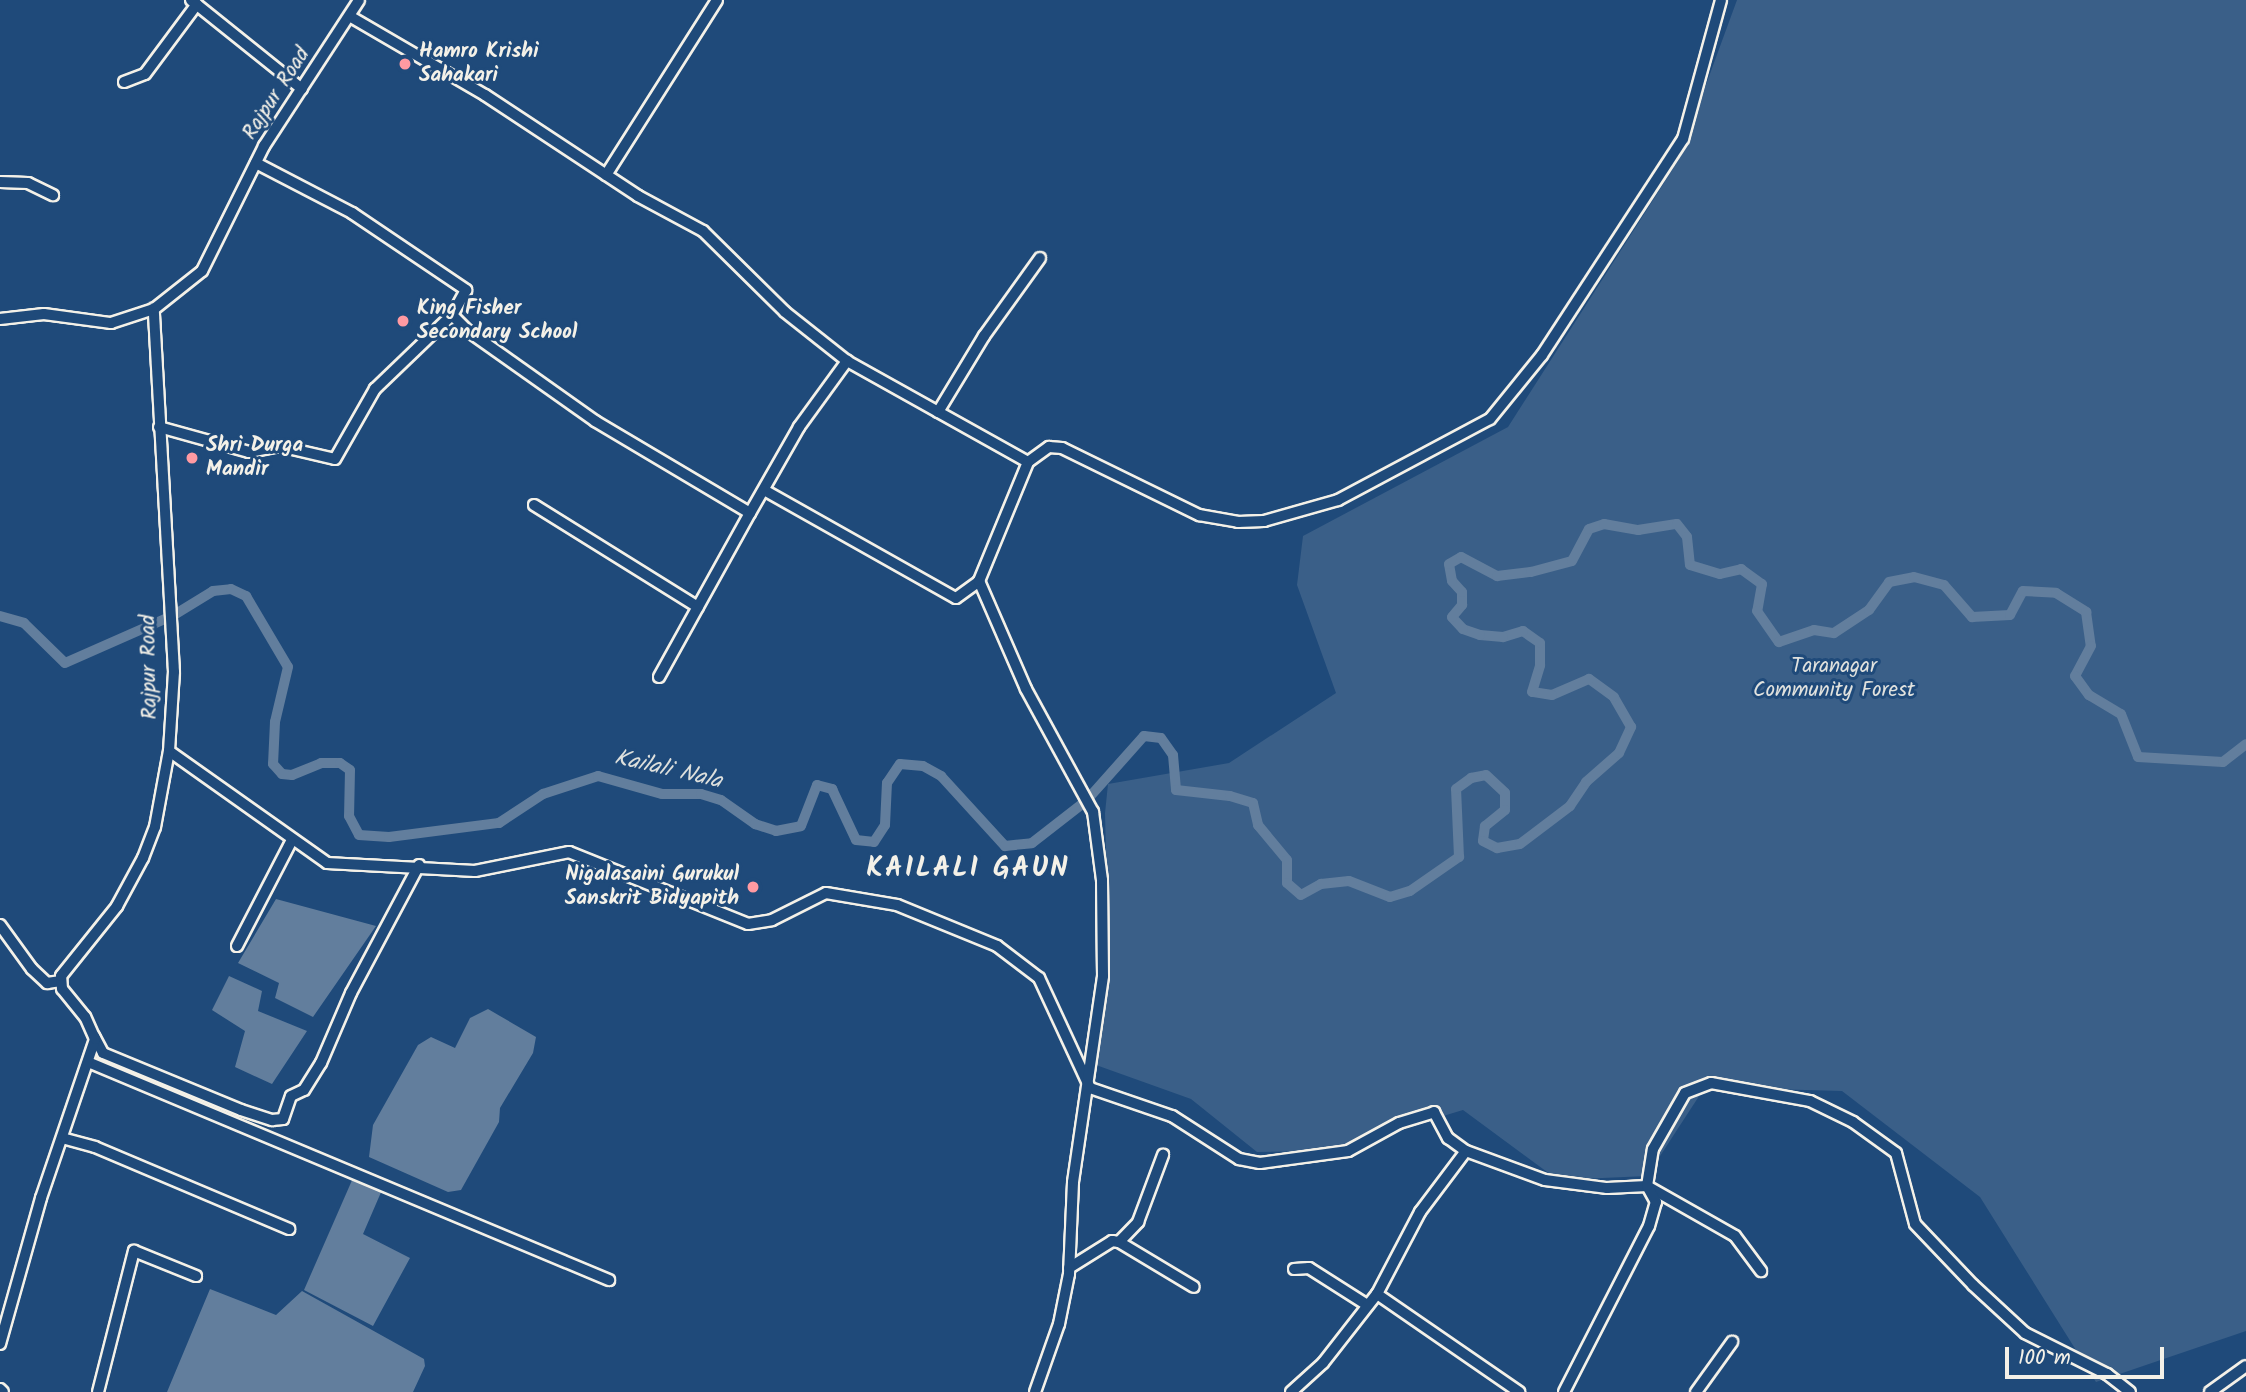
<!DOCTYPE html>
<style>
body{margin:0}
#map{position:relative;width:2246px;height:1392px;overflow:hidden;background:#1f4a7a;font-family:Kalam,sans-serif}
div>[style]{position:absolute}
[style*='--x']{left:calc(var(--x)*1px);top:calc(var(--y)*1px);width:calc(var(--w)*1px);rotate:calc(var(--a)*1deg)}
.green>*{inset:0;background:#3a5f88}
.water>*{inset:0;background:#627e9d}
.canal>*{height:10px;margin:-5px;padding:0 5px;transform-origin:5px;border-radius:5px;background:#627e9d}
.roads{filter:drop-shadow(2px 0 #f4f1e8) drop-shadow(-2px 0 #f4f1e8) drop-shadow(0 2px #f4f1e8) drop-shadow(0 -2px #f4f1e8)}
.minor>*{height:10px;margin:-5px;padding:0 5px;transform-origin:5px;border-radius:5px;background:#1f4a7a}
.dots>*{width:19px;height:19px;translate:-50% -50%;box-sizing:border-box;border:4px solid #1f4a7a;border-radius:50%}
span{translate:-50% -50%;white-space:nowrap;text-align:center;line-height:1.15;-webkit-text-stroke:6px #1f4a7a;paint-order:stroke}
.poi-label{font-size:21px;color:#f4f1e8;font-weight:700}
.left{translate:0 -50%;text-align:left}
.right{translate:-100% -50%;text-align:right}
.street-label{font-size:21px;color:#f4f1e8}
.park-label{font-size:21px;color:#e1e2de}
.water-label{font-size:23px;color:#dee0dd;font-style:italic}
.district-label{font-size:28px;color:#f4f1e8;font-weight:700;letter-spacing:2px}
.scale{position:absolute;left:2005px;top:1347px;width:159px;height:32px;box-sizing:border-box;border:4px solid #f4f1e8;border-top:0;padding-left:9px;font-size:21px;line-height:24px;white-space:nowrap;color:#f4f1e8;-webkit-text-stroke:5px #1f4a7a;paint-order:stroke}
</style>
<div id="map">
<div class="green">
<div style="clip-path:polygon(1737px 0,2246px 0,2246px 1331px,2096px 1382px,1980px 1197px,1842px 1091px,1705px 1087px,1647px 1176px,1558px 1180px,1463px 1110px,1327px 1151px,1257px 1152px,1191px 1099px,1096px 1065px,1109px 975px,1105px 813px,1108px 784px,1229px 763px,1336px 693px,1297px 585px,1303px 536px,1508px 427px,1678px 161px)"></div>
</div>
<div class="water">
<div style="clip-path:polygon(276px 899px,376px 926px,313px 1017px,275px 998px,279px 983px,238px 963px)"></div>
<div style="clip-path:polygon(229px 976px,262px 991px,258px 1011px,307px 1031px,272px 1084px,235px 1067px,245px 1031px,212px 1010px)"></div>
<div style="clip-path:polygon(488px 1009px,536px 1037px,533px 1053px,500px 1108px,499px 1122px,461px 1190px,448px 1192px,369px 1157px,373px 1125px,418px 1045px,431px 1037px,455px 1048px,470px 1018px)"></div>
<div style="clip-path:polygon(353px 1178px,382px 1190px,363px 1234px,410px 1258px,373px 1326px,304px 1290px)"></div>
<div style="clip-path:polygon(210px 1289px,276px 1315px,302px 1291px,424px 1359px,425px 1366px,413px 1392px,167px 1392px)"></div>
</div>
<div class="canal">
<div style="--x:0;--y:616;--w:25;--a:16"></div>
<div style="--x:24;--y:623;--w:57;--a:44.3"></div>
<div style="--x:65;--y:663;--w:119;--a:-23.8"></div>
<div style="--x:174;--y:615;--w:46;--a:-31.6"></div>
<div style="--x:213;--y:591;--w:18;--a:-6"></div>
<div style="--x:231;--y:589;--w:17;--a:25"></div>
<div style="--x:246;--y:596;--w:82;--a:59.4"></div>
<div style="--x:288;--y:667;--w:57;--a:103.3"></div>
<div style="--x:275;--y:722;--w:42;--a:92.7"></div>
<div style="--x:273;--y:764;--w:13;--a:48"></div>
<div style="--x:282;--y:774;--w:10;--a:6"></div>
<div style="--x:292;--y:775;--w:31;--a:-22"></div>
<div style="--x:321;--y:763;--w:19;--a:0"></div>
<div style="--x:340;--y:763;--w:12;--a:35"></div>
<div style="--x:350;--y:770;--w:46;--a:91.2"></div>
<div style="--x:349;--y:816;--w:21;--a:62"></div>
<div style="--x:359;--y:835;--w:30;--a:4"></div>
<div style="--x:389;--y:837;--w:111;--a:-7.3"></div>
<div style="--x:499;--y:823;--w:53;--a:-33.4"></div>
<div style="--x:543;--y:794;--w:58;--a:-18.1"></div>
<div style="--x:598;--y:776;--w:66;--a:15.7"></div>
<div style="--x:662;--y:794;--w:39;--a:0"></div>
<div style="--x:701;--y:794;--w:21;--a:17"></div>
<div style="--x:721;--y:800;--w:42;--a:35.2"></div>
<div style="--x:755;--y:824;--w:22;--a:18"></div>
<div style="--x:776;--y:831;--w:25;--a:-11"></div>
<div style="--x:801;--y:826;--w:44;--a:-68.7"></div>
<div style="--x:817;--y:785;--w:16;--a:15"></div>
<div style="--x:832;--y:789;--w:56;--a:64.8"></div>
<div style="--x:856;--y:840;--w:18;--a:6"></div>
<div style="--x:874;--y:842;--w:20;--a:-57"></div>
<div style="--x:885;--y:825;--w:42;--a:-87.3"></div>
<div style="--x:887;--y:783;--w:23;--a:-56"></div>
<div style="--x:900;--y:764;--w:23;--a:5"></div>
<div style="--x:923;--y:766;--w:21;--a:29"></div>
<div style="--x:941;--y:776;--w:95;--a:47.6"></div>
<div style="--x:1005;--y:846;--w:27;--a:-6"></div>
<div style="--x:1032;--y:843;--w:68;--a:-37.9"></div>
<div style="--x:1086;--y:801;--w:87;--a:-48.3"></div>
<div style="--x:1144;--y:736;--w:17;--a:7"></div>
<div style="--x:1161;--y:738;--w:21;--a:55"></div>
<div style="--x:1173;--y:755;--w:35;--a:85"></div>
<div style="--x:1176;--y:790;--w:54;--a:6.3"></div>
<div style="--x:1230;--y:796;--w:24;--a:17"></div>
<div style="--x:1253;--y:803;--w:23;--a:77"></div>
<div style="--x:1258;--y:825;--w:45;--a:50.4"></div>
<div style="--x:1287;--y:860;--w:23;--a:90"></div>
<div style="--x:1287;--y:883;--w:18;--a:41"></div>
<div style="--x:1301;--y:895;--w:23;--a:-29"></div>
<div style="--x:1321;--y:884;--w:28;--a:-6"></div>
<div style="--x:1349;--y:881;--w:44;--a:21.3"></div>
<div style="--x:1390;--y:897;--w:21;--a:-17"></div>
<div style="--x:1410;--y:891;--w:60;--a:-34.8"></div>
<div style="--x:1459;--y:857;--w:68;--a:-92.5"></div>
<div style="--x:1456;--y:789;--w:19;--a:-36"></div>
<div style="--x:1471;--y:778;--w:15;--a:-11"></div>
<div style="--x:1486;--y:775;--w:26;--a:43"></div>
<div style="--x:1505;--y:793;--w:17;--a:90"></div>
<div style="--x:1505;--y:810;--w:26;--a:141"></div>
<div style="--x:1485;--y:826;--w:15;--a:98"></div>
<div style="--x:1483;--y:841;--w:16;--a:27"></div>
<div style="--x:1497;--y:848;--w:23;--a:-10"></div>
<div style="--x:1520;--y:844;--w:63;--a:-37.2"></div>
<div style="--x:1570;--y:806;--w:29;--a:-56"></div>
<div style="--x:1586;--y:782;--w:44;--a:-41.3"></div>
<div style="--x:1619;--y:753;--w:29;--a:-65"></div>
<div style="--x:1631;--y:727;--w:34;--a:-120"></div>
<div style="--x:1614;--y:697;--w:31;--a:-144"></div>
<div style="--x:1589;--y:679;--w:40;--a:156.6"></div>
<div style="--x:1552;--y:695;--w:20;--a:-171"></div>
<div style="--x:1532;--y:692;--w:28;--a:-73"></div>
<div style="--x:1540;--y:665;--w:22;--a:-90"></div>
<div style="--x:1540;--y:643;--w:21;--a:-145"></div>
<div style="--x:1523;--y:631;--w:21;--a:163"></div>
<div style="--x:1503;--y:637;--w:23;--a:-175"></div>
<div style="--x:1480;--y:635;--w:18;--a:-161"></div>
<div style="--x:1463;--y:629;--w:16;--a:-133"></div>
<div style="--x:1452;--y:617;--w:16;--a:-50"></div>
<div style="--x:1462;--y:605;--w:13;--a:-90"></div>
<div style="--x:1462;--y:592;--w:15;--a:-132"></div>
<div style="--x:1452;--y:581;--w:17;--a:-100"></div>
<div style="--x:1449;--y:564;--w:14;--a:-30"></div>
<div style="--x:1461;--y:557;--w:41;--a:27.8"></div>
<div style="--x:1497;--y:576;--w:34;--a:-7"></div>
<div style="--x:1531;--y:572;--w:42;--a:-15"></div>
<div style="--x:1572;--y:561;--w:36;--a:-62"></div>
<div style="--x:1589;--y:529;--w:16;--a:-18"></div>
<div style="--x:1604;--y:524;--w:35;--a:10"></div>
<div style="--x:1638;--y:530;--w:39;--a:-9"></div>
<div style="--x:1677;--y:524;--w:16;--a:52"></div>
<div style="--x:1687;--y:537;--w:28;--a:84"></div>
<div style="--x:1690;--y:565;--w:31;--a:17"></div>
<div style="--x:1720;--y:574;--w:22;--a:-13"></div>
<div style="--x:1741;--y:569;--w:26;--a:36"></div>
<div style="--x:1762;--y:584;--w:27;--a:100"></div>
<div style="--x:1757;--y:611;--w:38;--a:55"></div>
<div style="--x:1779;--y:642;--w:37;--a:-19"></div>
<div style="--x:1814;--y:630;--w:20;--a:9"></div>
<div style="--x:1834;--y:633;--w:42;--a:-33.3"></div>
<div style="--x:1869;--y:610;--w:34;--a:-54"></div>
<div style="--x:1889;--y:582;--w:25;--a:-11"></div>
<div style="--x:1914;--y:577;--w:31;--a:15"></div>
<div style="--x:1944;--y:585;--w:43;--a:48.8"></div>
<div style="--x:1972;--y:617;--w:38;--a:-3"></div>
<div style="--x:2010;--y:615;--w:27;--a:-62"></div>
<div style="--x:2023;--y:591;--w:33;--a:3"></div>
<div style="--x:2056;--y:593;--w:36;--a:32"></div>
<div style="--x:2086;--y:612;--w:34;--a:82"></div>
<div style="--x:2091;--y:646;--w:34;--a:118"></div>
<div style="--x:2075;--y:676;--w:24;--a:54"></div>
<div style="--x:2089;--y:695;--w:37;--a:31"></div>
<div style="--x:2121;--y:714;--w:46;--a:68.4"></div>
<div style="--x:2138;--y:757;--w:85;--a:3.4"></div>
<div style="--x:2223;--y:762;--w:29;--a:-38"></div>
</div>
<div class="roads">
<div class="minor">
<div style="--x:191;--y:0;--w:142;--a:38.7"></div>
<div style="--x:351;--y:17;--w:155;--a:30.2"></div>
<div style="--x:485;--y:95;--w:183;--a:33.4"></div>
<div style="--x:638;--y:196;--w:74;--a:28.3"></div>
<div style="--x:703;--y:231;--w:115;--a:44.6"></div>
<div style="--x:785;--y:312;--w:79;--a:38.3"></div>
<div style="--x:847;--y:361;--w:207;--a:29.2"></div>
<div style="--x:124;--y:82;--w:22;--a:-21"></div>
<div style="--x:145;--y:74;--w:87;--a:-53.4"></div>
<div style="--x:256;--y:163;--w:108;--a:27.5"></div>
<div style="--x:352;--y:213;--w:138;--a:34"></div>
<div style="--x:466;--y:290;--w:29;--a:119"></div>
<div style="--x:452;--y:315;--w:23;--a:45"></div>
<div style="--x:468;--y:331;--w:156;--a:35.3"></div>
<div style="--x:595;--y:421;--w:180;--a:30.7"></div>
<div style="--x:750;--y:513;--w:99;--a:-60.3"></div>
<div style="--x:799;--y:427;--w:82;--a:-54"></div>
<div style="--x:606;--y:175;--w:207;--a:-57.6"></div>
<div style="--x:0;--y:182;--w:28;--a:2"></div>
<div style="--x:28;--y:183;--w:28;--a:26"></div>
<div style="--x:0;--y:319;--w:44;--a:-6.5"></div>
<div style="--x:44;--y:314;--w:68;--a:7.7"></div>
<div style="--x:111;--y:323;--w:45;--a:-18"></div>
<div style="--x:938;--y:412;--w:89;--a:-58.8"></div>
<div style="--x:984;--y:336;--w:96;--a:-54.3"></div>
<div style="--x:159;--y:427;--w:93;--a:15.5"></div>
<div style="--x:249;--y:452;--w:31;--a:-11"></div>
<div style="--x:279;--y:446;--w:57;--a:13.1"></div>
<div style="--x:335;--y:459;--w:81;--a:-60.3"></div>
<div style="--x:375;--y:389;--w:107;--a:-43.9"></div>
<div style="--x:764;--y:490;--w:220;--a:29.4"></div>
<div style="--x:956;--y:598;--w:29;--a:-36"></div>
<div style="--x:534;--y:505;--w:193;--a:31.9"></div>
<div style="--x:659;--y:677;--w:188;--a:-61"></div>
<div style="--x:169;--y:751;--w:194;--a:35.3"></div>
<div style="--x:327;--y:863;--w:148;--a:3.1"></div>
<div style="--x:475;--y:871;--w:96;--a:-11.4"></div>
<div style="--x:569;--y:852;--w:193;--a:21.9"></div>
<div style="--x:748;--y:924;--w:24;--a:-9"></div>
<div style="--x:772;--y:920;--w:60;--a:-26.6"></div>
<div style="--x:826;--y:893;--w:72;--a:9.6"></div>
<div style="--x:897;--y:905;--w:108;--a:22.3"></div>
<div style="--x:997;--y:946;--w:53;--a:37.3"></div>
<div style="--x:1039;--y:978;--w:121;--a:65.1"></div>
<div style="--x:1090;--y:1088;--w:87;--a:18.9"></div>
<div style="--x:1172;--y:1116;--w:80;--a:32.7"></div>
<div style="--x:1239;--y:1159;--w:21;--a:11"></div>
<div style="--x:1260;--y:1163;--w:89;--a:-7.8"></div>
<div style="--x:1348;--y:1151;--w:58;--a:-28.8"></div>
<div style="--x:1399;--y:1123;--w:37;--a:-17"></div>
<div style="--x:1434;--y:1112;--w:30;--a:62"></div>
<div style="--x:1448;--y:1138;--w:22;--a:36"></div>
<div style="--x:1466;--y:1151;--w:84;--a:20.2"></div>
<div style="--x:1545;--y:1180;--w:63;--a:7.4"></div>
<div style="--x:1607;--y:1188;--w:40;--a:-2.9"></div>
<div style="--x:1647;--y:1186;--w:101;--a:29.6"></div>
<div style="--x:1735;--y:1236;--w:44;--a:53.4"></div>
<div style="--x:0;--y:925;--w:54;--a:54"></div>
<div style="--x:32;--y:969;--w:21;--a:43"></div>
<div style="--x:47;--y:983;--w:14;--a:-8"></div>
<div style="--x:237;--y:946;--w:117;--a:-62.6"></div>
<div style="--x:94;--y:1036;--w:19;--a:62"></div>
<div style="--x:103;--y:1053;--w:149;--a:22.4"></div>
<div style="--x:241;--y:1110;--w:33;--a:18"></div>
<div style="--x:272;--y:1120;--w:11;--a:-5"></div>
<div style="--x:283;--y:1119;--w:24;--a:-71"></div>
<div style="--x:291;--y:1096;--w:14;--a:-25"></div>
<div style="--x:304;--y:1090;--w:32;--a:-58"></div>
<div style="--x:321;--y:1063;--w:76;--a:-66.8"></div>
<div style="--x:351;--y:993;--w:145;--a:-62"></div>
<div style="--x:88;--y:1062;--w:565;--a:22.71"></div>
<div style="--x:62;--y:1138;--w:34;--a:15"></div>
<div style="--x:95;--y:1147;--w:211;--a:22.9"></div>
<div style="--x:1119;--y:1242;--w:28;--a:-46"></div>
<div style="--x:1138;--y:1222;--w:72;--a:-69.5"></div>
<div style="--x:1069;--y:1268;--w:51;--a:-32.1"></div>
<div style="--x:1112;--y:1241;--w:7;--a:8"></div>
<div style="--x:1119;--y:1242;--w:87;--a:31"></div>
<div style="--x:1294;--y:1269;--w:15;--a:-4"></div>
<div style="--x:1309;--y:1268;--w:69;--a:32.5"></div>
<div style="--x:1377;--y:1294;--w:173;--a:34.6"></div>
<div style="--x:0;--y:1344;--w:152;--a:-74.3"></div>
<div style="--x:41;--y:1198;--w:168;--a:-71.2"></div>
<div style="--x:95;--y:1039;--w:24;--a:-114"></div>
<div style="--x:85;--y:1017;--w:36;--a:-129"></div>
<div style="--x:62;--y:989;--w:13;--a:-94"></div>
<div style="--x:61;--y:976;--w:90;--a:-51.3"></div>
<div style="--x:117;--y:906;--w:55;--a:-61.6"></div>
<div style="--x:143;--y:858;--w:33;--a:-69"></div>
<div style="--x:155;--y:827;--w:77;--a:-79.6"></div>
<div style="--x:169;--y:751;--w:79;--a:-86.4"></div>
<div style="--x:174;--y:672;--w:364;--a:-93.2"></div>
<div style="--x:154;--y:309;--w:61;--a:-38.4"></div>
<div style="--x:202;--y:271;--w:140;--a:-63.6"></div>
<div style="--x:264;--y:146;--w:174;--a:-56.9"></div>
<div style="--x:0;--y:1389;--w:4;--a:45"></div>
<div style="--x:98;--y:1392;--w:146;--a:-75.7"></div>
<div style="--x:134;--y:1251;--w:67;--a:22"></div>
<div style="--x:1035;--y:1392;--w:72;--a:-70.6"></div>
<div style="--x:1059;--y:1324;--w:51;--a:-78.7"></div>
<div style="--x:1069;--y:1274;--w:92;--a:-87.5"></div>
<div style="--x:1073;--y:1182;--w:208;--a:-81.7"></div>
<div style="--x:1103;--y:976;--w:96;--a:-90.6"></div>
<div style="--x:1102;--y:880;--w:69;--a:-97.5"></div>
<div style="--x:1093;--y:812;--w:140;--a:-118.6"></div>
<div style="--x:1026;--y:689;--w:118;--a:-113.5"></div>
<div style="--x:979;--y:581;--w:129;--a:-67.6"></div>
<div style="--x:1028;--y:462;--w:26;--a:-36"></div>
<div style="--x:1049;--y:447;--w:13;--a:4"></div>
<div style="--x:1062;--y:448;--w:153;--a:26.1"></div>
<div style="--x:1199;--y:515;--w:40;--a:10"></div>
<div style="--x:1238;--y:522;--w:26;--a:-2"></div>
<div style="--x:1264;--y:521;--w:77;--a:-15.8"></div>
<div style="--x:1338;--y:500;--w:172;--a:-28.1"></div>
<div style="--x:1490;--y:419;--w:82;--a:-50.9"></div>
<div style="--x:1542;--y:355;--w:258;--a:-56.9"></div>
<div style="--x:1683;--y:139;--w:144;--a:-74.7"></div>
<div style="--x:1291;--y:1392;--w:43;--a:-42.2"></div>
<div style="--x:1323;--y:1363;--w:88;--a:-52"></div>
<div style="--x:1377;--y:1294;--w:93;--a:-62.3"></div>
<div style="--x:1420;--y:1212;--w:76;--a:-53"></div>
<div style="--x:1564;--y:1392;--w:186;--a:-62.9"></div>
<div style="--x:1649;--y:1226;--w:25;--a:-74"></div>
<div style="--x:1656;--y:1202;--w:18;--a:-119"></div>
<div style="--x:1647;--y:1186;--w:37;--a:-81"></div>
<div style="--x:1653;--y:1149;--w:64;--a:-60.3"></div>
<div style="--x:1685;--y:1093;--w:28;--a:-21"></div>
<div style="--x:1711;--y:1083;--w:101;--a:10.3"></div>
<div style="--x:1810;--y:1101;--w:48;--a:26"></div>
<div style="--x:1853;--y:1122;--w:53;--a:35.8"></div>
<div style="--x:1896;--y:1153;--w:73;--a:75"></div>
<div style="--x:1915;--y:1224;--w:84;--a:46.4"></div>
<div style="--x:1973;--y:1285;--w:71;--a:42.7"></div>
<div style="--x:2025;--y:1333;--w:92;--a:26.6"></div>
<div style="--x:2107;--y:1374;--w:29;--a:38"></div>
<div style="--x:1696;--y:1392;--w:62;--a:-54.2"></div>
<div style="--x:2210;--y:1392;--w:44;--a:-35.8"></div>
</div>
</div>
<div class="dots">
<div style="left:405px;top:64px;background:#ff9aa2"></div>
<div style="left:403px;top:321px;background:#ff9aa2"></div>
<div style="left:192px;top:458px;background:#ff9aa2"></div>
<div style="left:753px;top:887px;background:#ff9aa2"></div>
</div>
<div class="poi-label">
<span class="left" style="left:419px;top:64px">Hamro Krishi<br>Sahakari</span>
<span class="left" style="left:417px;top:321px">King Fisher<br>Secondary School</span>
<span class="left" style="left:206px;top:458px">Shri Durga<br>Mandir</span>
<span class="right" style="left:739px;top:887px">Nigalasaini Gurukul<br>Sanskrit Bidyapith</span>
</div>
<div class="street-label">
<span style="left:277px;top:94px;rotate:-57deg">Rajpur Road</span>
<span style="left:150px;top:667px;rotate:-91deg">Rajpur Road</span>
</div>
<div class="park-label">
<span style="left:1834px;top:679px">Taranagar<br>Community Forest</span>
</div>
<div class="water-label">
<span style="left:668px;top:770px;rotate:13deg">Kailali Nala</span>
</div>
<div class="district-label">
<span style="left:968px;top:869px">KAILALI GAUN</span>
</div>
<div class="scale">100 m</div>
</div>
